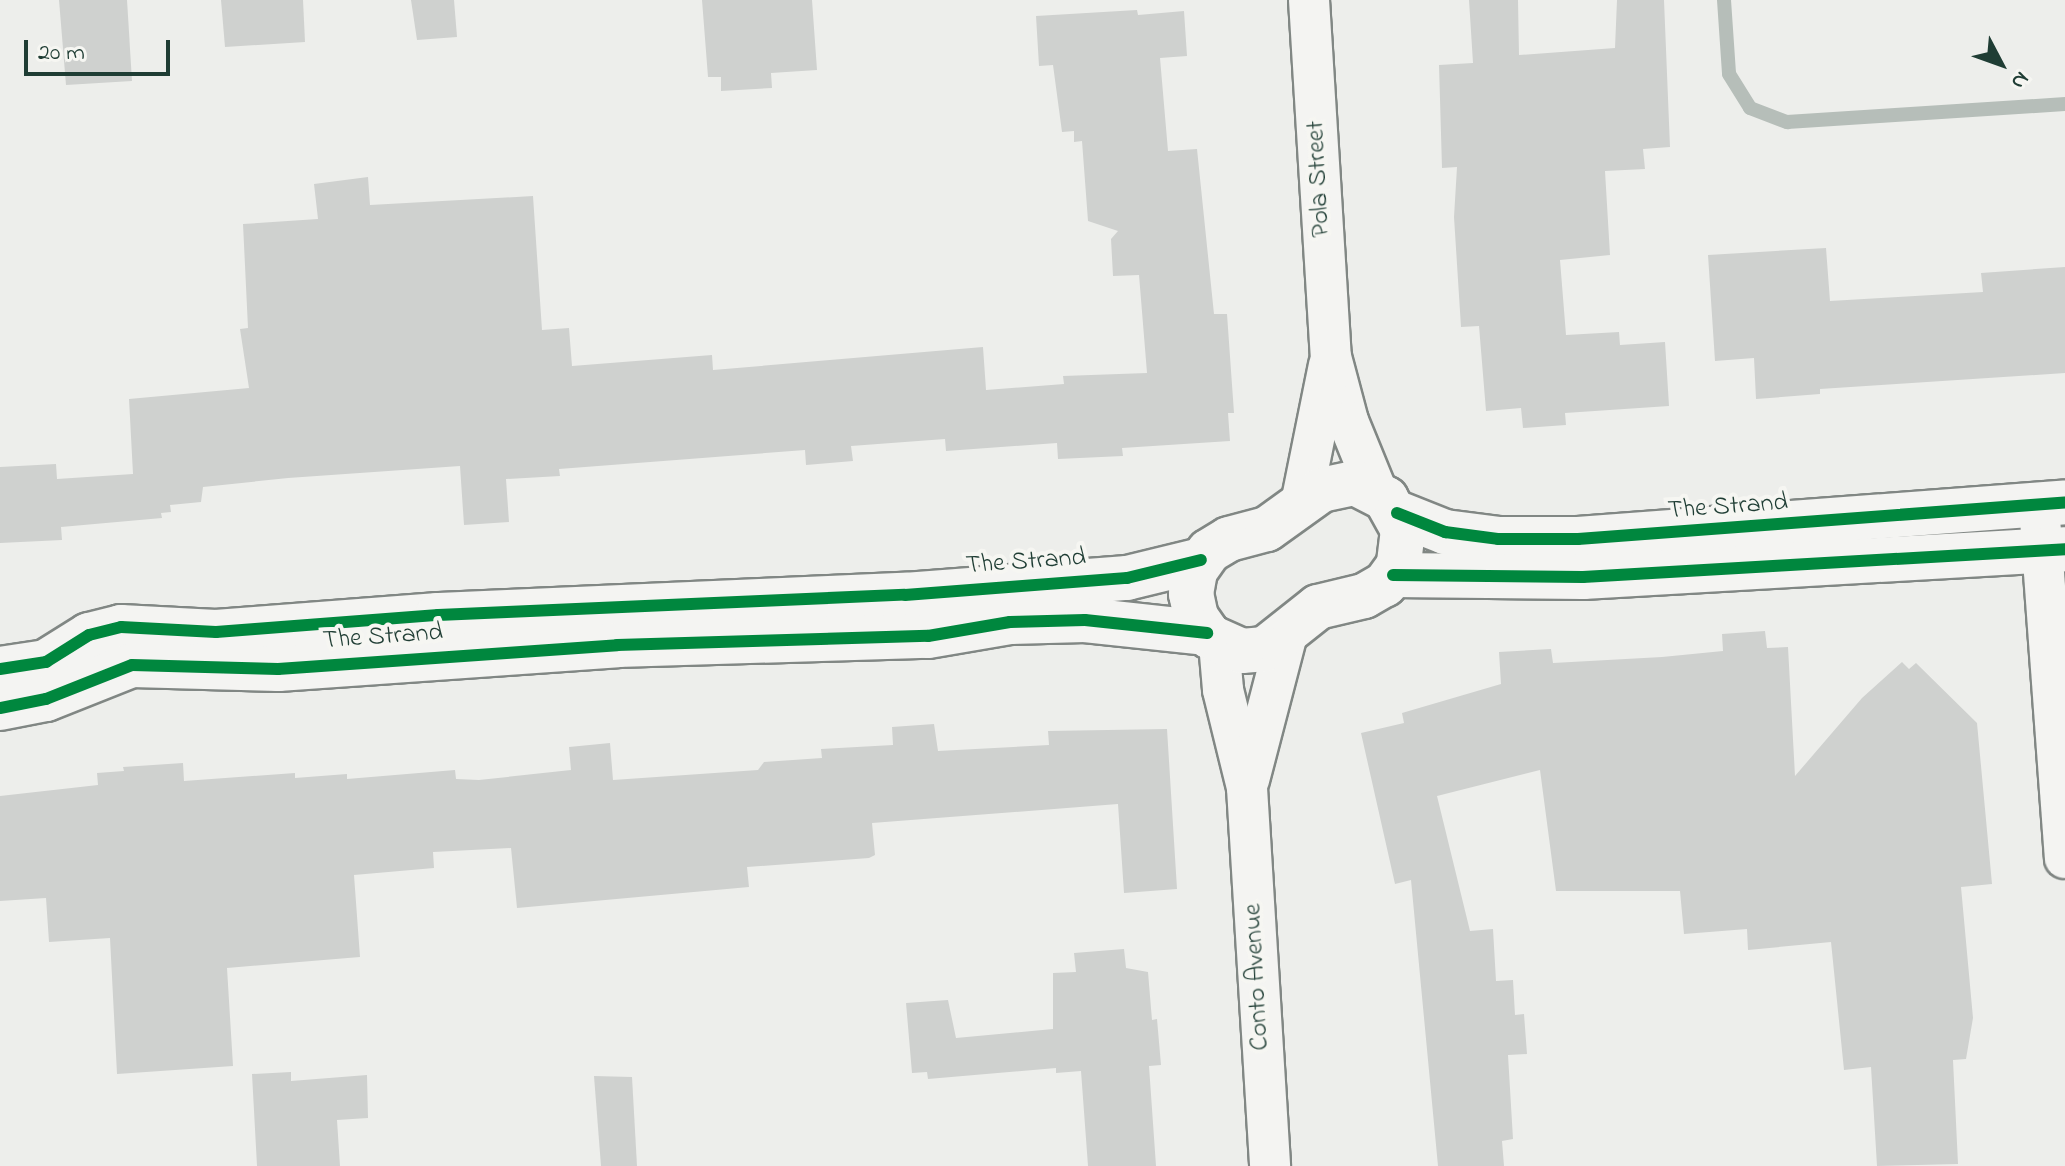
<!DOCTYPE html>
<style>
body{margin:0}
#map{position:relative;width:2065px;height:1166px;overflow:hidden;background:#edeeeb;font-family:"Indie Flower",sans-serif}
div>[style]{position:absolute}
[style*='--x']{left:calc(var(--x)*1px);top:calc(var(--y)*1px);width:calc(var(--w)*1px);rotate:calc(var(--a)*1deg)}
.stream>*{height:14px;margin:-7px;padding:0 7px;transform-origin:7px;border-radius:7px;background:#b6beb9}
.building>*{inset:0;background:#cfd1cf}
.roads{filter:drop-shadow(2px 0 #818784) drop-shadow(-2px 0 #818784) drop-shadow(0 2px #818784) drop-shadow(0 -2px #818784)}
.street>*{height:40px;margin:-20px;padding:0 20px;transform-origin:20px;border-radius:20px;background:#f4f4f2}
.secondary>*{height:44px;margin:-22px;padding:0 22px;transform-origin:22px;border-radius:22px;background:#f4f4f2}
.cycleway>*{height:12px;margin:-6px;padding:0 6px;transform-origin:6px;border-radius:6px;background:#00873e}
span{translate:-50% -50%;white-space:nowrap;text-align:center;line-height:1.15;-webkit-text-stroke:8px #f6f6f2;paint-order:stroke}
.street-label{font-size:26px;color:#1f3d34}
.north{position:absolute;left:1961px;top:24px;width:80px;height:80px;-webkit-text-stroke:6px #f6f6f2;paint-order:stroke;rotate:131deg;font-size:22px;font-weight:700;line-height:32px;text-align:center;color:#1f3d34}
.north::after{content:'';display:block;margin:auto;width:28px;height:36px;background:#1f3d34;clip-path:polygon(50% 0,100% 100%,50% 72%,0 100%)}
.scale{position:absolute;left:24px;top:40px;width:146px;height:36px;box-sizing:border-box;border:4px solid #1f3d34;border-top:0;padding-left:10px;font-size:24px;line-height:28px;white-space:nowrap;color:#1f3d34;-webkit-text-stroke:6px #f6f6f2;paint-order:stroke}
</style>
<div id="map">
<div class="stream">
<div style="--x:1724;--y:0;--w:74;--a:86.1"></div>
<div style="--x:1729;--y:74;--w:40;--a:58"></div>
<div style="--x:1750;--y:108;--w:40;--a:21"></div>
<div style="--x:1787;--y:122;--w:279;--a:-3.7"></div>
</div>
<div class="building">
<div style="clip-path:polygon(59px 0,127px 0,132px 81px,66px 85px)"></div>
<div style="clip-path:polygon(221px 0,303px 0,305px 42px,225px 47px)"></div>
<div style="clip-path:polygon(411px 0,454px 0,457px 37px,417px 40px)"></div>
<div style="clip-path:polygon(702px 0,812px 0,817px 70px,771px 73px,772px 88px,721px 91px,721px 77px,708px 77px)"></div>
<div style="clip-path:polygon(1469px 0,1518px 0,1519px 55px,1615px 48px,1617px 0,1664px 0,1670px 147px,1643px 149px,1645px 169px,1605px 171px,1610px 255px,1560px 260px,1566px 335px,1619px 332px,1620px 345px,1665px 342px,1669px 406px,1565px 413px,1566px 425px,1523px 428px,1521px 408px,1486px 411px,1479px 326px,1461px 327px,1454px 217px,1457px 167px,1442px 168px,1439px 65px,1473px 63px)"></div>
<div style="clip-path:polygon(1137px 10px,1138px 15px,1184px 11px,1187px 56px,1160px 58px,1168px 151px,1197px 149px,1214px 314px,1227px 314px,1234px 413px,1228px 413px,1230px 441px,1122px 448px,1123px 456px,1058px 459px,1057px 443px,946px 451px,945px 439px,851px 446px,853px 461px,806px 465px,805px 450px,559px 469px,560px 476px,506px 479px,509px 522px,464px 525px,460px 466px,288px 478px,203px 487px,201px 502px,170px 505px,171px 512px,161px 513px,162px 518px,61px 527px,62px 540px,0 543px,0 467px,56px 464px,57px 479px,133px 474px,129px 399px,249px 388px,240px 329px,248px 328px,243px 224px,318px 219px,314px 184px,368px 177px,370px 205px,533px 196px,542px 330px,569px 328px,572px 366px,712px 355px,713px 370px,983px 347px,986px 390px,1064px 384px,1063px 376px,1147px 373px,1139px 275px,1113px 276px,1111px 239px,1118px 231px,1088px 221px,1082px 141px,1074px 142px,1074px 131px,1062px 132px,1053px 65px,1039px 66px,1036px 16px)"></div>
<div style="clip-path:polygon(1826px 248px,1830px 301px,1983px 292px,1981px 273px,2065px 267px,2065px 373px,1820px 389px,1820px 394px,1756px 399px,1754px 358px,1715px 361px,1708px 255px)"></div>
<div style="clip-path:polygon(1765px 631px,1767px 648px,1788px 647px,1795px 776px,1862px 698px,1902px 662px,1909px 669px,1916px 663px,1977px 723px,1992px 884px,1961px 887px,1973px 1018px,1966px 1059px,1953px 1060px,1958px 1164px,1877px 1166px,1871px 1067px,1844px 1070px,1831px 942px,1748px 950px,1747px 929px,1684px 934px,1680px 891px,1556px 891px,1540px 770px,1437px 796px,1470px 931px,1493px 929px,1496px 981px,1513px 980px,1515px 1015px,1524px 1014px,1527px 1054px,1508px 1055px,1513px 1139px,1502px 1141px,1504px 1166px,1438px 1166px,1411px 880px,1395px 884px,1361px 733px,1404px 723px,1402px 713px,1501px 684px,1499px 652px,1551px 649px,1553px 663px,1662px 657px,1723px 651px,1722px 634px)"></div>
<div style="clip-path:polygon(934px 724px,938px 751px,1049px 745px,1048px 731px,1167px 729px,1177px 889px,1124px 893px,1118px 804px,872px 823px,875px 855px,869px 858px,747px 867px,749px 887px,517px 908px,511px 848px,433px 852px,434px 868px,354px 875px,360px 957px,227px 968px,233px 1066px,117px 1074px,110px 938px,49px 942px,46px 898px,0 901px,0 796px,98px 785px,97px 773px,124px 771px,123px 767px,183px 763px,184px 781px,295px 773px,295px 778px,347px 774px,347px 779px,455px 770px,456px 779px,479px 780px,571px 770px,569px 747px,610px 743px,613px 780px,758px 770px,764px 762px,822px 758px,821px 749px,893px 745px,892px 727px)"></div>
<div style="clip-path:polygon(1124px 949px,1126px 968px,1148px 972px,1152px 1020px,1157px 1019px,1161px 1065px,1149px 1066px,1156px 1166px,1088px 1166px,1081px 1071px,1056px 1073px,1056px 1068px,928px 1079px,927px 1072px,912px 1073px,906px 1003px,948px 1000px,956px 1038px,1053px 1029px,1053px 973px,1076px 972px,1074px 953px)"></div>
<div style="clip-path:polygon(291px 1072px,291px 1081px,367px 1075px,368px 1118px,337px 1120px,340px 1166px,257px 1166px,252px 1074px)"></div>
<div style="clip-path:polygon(594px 1076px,632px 1077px,637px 1166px,601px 1166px)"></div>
</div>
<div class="roads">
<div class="street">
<div style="--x:1309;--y:0;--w:358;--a:86.5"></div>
<div style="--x:1331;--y:357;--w:66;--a:75.1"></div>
<div style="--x:1348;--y:421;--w:77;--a:67.8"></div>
<div style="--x:1301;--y:504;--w:142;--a:-78.6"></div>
<div style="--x:2039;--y:505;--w:354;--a:85.8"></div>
<div style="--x:1219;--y:643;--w:47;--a:85.1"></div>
<div style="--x:1223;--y:690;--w:101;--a:76.2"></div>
<div style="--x:1247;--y:788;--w:379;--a:86.5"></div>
<div style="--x:1249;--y:780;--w:147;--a:-75.4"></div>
</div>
<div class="secondary">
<div style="--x:1355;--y:483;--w:35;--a:27"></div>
<div style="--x:1386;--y:499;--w:35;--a:61"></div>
<div style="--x:1403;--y:530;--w:35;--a:97"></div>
<div style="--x:1399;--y:565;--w:24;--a:126"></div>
<div style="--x:1385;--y:584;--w:24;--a:150"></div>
<div style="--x:1364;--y:596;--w:47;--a:166.6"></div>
<div style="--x:1318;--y:607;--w:68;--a:141.6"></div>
<div style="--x:1265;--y:649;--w:23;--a:175"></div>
<div style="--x:1242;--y:651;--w:35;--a:-156"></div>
<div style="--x:1210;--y:637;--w:24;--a:-125"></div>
<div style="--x:1196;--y:617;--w:24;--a:-102"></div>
<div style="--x:1191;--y:594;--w:23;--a:-80"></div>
<div style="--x:1195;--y:571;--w:24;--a:-55"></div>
<div style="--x:1209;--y:551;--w:23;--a:-31"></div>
<div style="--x:1229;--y:539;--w:39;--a:-15"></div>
<div style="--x:1267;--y:529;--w:67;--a:-35.8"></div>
<div style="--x:1321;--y:490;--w:35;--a:-12"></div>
<div style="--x:1397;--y:513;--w:52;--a:21.6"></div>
<div style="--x:1445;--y:532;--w:53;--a:7.5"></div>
<div style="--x:1498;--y:539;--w:80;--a:0"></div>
<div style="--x:1578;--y:539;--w:488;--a:-4.3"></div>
<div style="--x:1393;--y:575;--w:190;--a:0.6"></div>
<div style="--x:1583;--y:577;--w:483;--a:-3.3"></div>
<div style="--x:0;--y:669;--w:47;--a:-8.7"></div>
<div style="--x:46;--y:662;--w:51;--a:-32.1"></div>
<div style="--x:89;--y:635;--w:33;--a:-14"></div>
<div style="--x:121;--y:627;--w:95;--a:3"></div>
<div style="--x:216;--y:632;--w:223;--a:-4.4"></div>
<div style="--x:438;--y:615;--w:467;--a:-2.5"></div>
<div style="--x:905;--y:595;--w:223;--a:-4.4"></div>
<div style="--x:1127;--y:578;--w:76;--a:-13.7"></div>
<div style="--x:0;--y:708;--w:47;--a:-11.1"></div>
<div style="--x:46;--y:699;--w:92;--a:-21.6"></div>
<div style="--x:132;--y:665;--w:146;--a:1.6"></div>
<div style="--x:278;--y:669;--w:340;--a:-4"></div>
<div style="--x:617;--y:645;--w:311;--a:-1.7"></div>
<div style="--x:928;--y:636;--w:83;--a:-9.7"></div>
<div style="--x:1010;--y:622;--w:75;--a:-1.5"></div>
<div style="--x:1085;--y:620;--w:123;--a:6.1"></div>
</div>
</div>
<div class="cycleway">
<div style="--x:1397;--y:513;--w:52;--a:21.6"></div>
<div style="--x:1445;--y:532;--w:53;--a:7.5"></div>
<div style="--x:1498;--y:539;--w:80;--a:0"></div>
<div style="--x:1578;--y:539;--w:488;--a:-4.3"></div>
<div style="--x:1393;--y:575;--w:190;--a:0.6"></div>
<div style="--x:1583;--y:577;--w:483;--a:-3.3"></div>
<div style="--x:0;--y:669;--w:47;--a:-8.7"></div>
<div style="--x:46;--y:662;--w:51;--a:-32.1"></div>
<div style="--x:89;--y:635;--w:33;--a:-14"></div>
<div style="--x:121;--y:627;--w:95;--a:3"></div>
<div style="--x:216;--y:632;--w:223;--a:-4.4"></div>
<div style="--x:438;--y:615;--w:467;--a:-2.5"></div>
<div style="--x:905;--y:595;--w:223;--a:-4.4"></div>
<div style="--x:1127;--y:578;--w:76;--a:-13.7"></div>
<div style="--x:0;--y:708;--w:47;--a:-11.1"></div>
<div style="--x:46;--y:699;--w:92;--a:-21.6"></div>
<div style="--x:132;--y:665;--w:146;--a:1.6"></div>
<div style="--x:278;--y:669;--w:340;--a:-4"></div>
<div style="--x:617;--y:645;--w:311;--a:-1.7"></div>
<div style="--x:928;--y:636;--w:83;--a:-9.7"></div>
<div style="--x:1010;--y:622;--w:75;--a:-1.5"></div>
<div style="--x:1085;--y:620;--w:123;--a:6.1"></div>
</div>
<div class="street-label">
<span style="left:1320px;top:179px;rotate:-93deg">Pola Street</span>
<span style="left:1728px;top:508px;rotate:-4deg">The Strand</span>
<span style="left:1026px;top:563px;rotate:-4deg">The Strand</span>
<span style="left:383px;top:638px;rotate:-4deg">The Strand</span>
<span style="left:1258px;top:977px;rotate:-93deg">Conto Avenue</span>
</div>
<div class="north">N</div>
<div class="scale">20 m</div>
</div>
